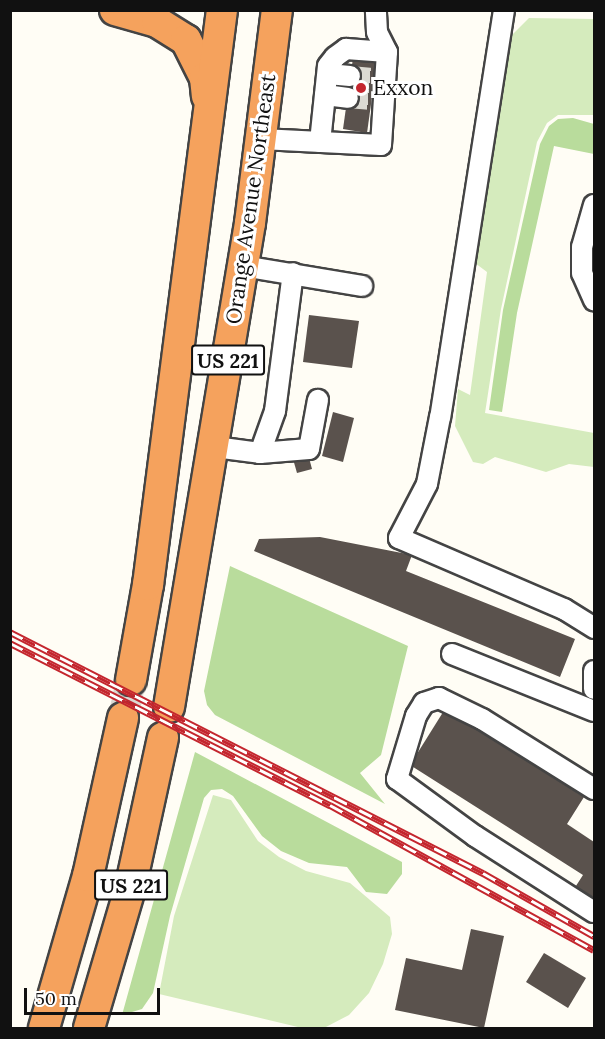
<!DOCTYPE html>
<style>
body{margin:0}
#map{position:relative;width:605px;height:1039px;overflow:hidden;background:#fffdf5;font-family:Lora,serif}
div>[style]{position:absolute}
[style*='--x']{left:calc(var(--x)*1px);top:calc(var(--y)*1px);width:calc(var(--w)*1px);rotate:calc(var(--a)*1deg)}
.green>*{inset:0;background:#d5ebbd}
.forest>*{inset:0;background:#b9dc9c}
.building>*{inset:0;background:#5a524d}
.minor-tunnel>*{height:20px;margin-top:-10px;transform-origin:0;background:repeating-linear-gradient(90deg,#dbdad3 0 20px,transparent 0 30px)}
.highway-tunnel>*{height:30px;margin-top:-15px;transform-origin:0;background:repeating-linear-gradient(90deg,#dbdad3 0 30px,transparent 0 45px)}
.roads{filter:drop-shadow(2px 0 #444) drop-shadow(-2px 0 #444) drop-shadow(0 2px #444) drop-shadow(0 -2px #444)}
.minor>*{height:20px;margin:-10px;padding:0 10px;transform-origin:10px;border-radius:10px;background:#fff}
.highway>*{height:30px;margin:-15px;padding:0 15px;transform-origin:15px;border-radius:15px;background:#f5a25d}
.rail>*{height:7px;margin-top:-3.5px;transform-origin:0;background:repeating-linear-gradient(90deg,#fff 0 14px,#c4262e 0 28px);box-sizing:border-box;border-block:2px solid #c4262e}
.dots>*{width:16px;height:16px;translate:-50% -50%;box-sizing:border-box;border:3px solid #fff;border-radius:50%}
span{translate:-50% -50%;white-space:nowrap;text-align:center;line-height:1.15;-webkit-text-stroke:6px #fff;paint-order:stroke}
.shield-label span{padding:2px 4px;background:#fff;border:2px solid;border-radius:4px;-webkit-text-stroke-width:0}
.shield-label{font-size:20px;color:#111;font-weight:700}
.poi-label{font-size:21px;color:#111}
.left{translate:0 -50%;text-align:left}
.street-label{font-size:21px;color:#111}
.frame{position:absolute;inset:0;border:12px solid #111;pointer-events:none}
.scale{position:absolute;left:24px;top:988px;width:136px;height:27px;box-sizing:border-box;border:3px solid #111;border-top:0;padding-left:8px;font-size:18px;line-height:21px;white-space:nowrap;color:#111;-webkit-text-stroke:4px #fff;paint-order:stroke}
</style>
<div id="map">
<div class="green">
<div style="clip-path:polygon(529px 18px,594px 19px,594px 115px,558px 115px,547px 123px,537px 142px,501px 309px,485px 413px,594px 433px,594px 467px,569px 464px,546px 472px,495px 457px,483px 464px,473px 462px,455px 426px,458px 389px,470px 395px,487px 272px,475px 263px,501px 83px,512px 35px)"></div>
<div style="clip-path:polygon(213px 795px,231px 800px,258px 841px,279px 857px,306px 871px,350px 883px,390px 917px,392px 934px,383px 964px,369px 993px,349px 1015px,324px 1028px,302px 1028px,159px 994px,174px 916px)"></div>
</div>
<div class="forest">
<div style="clip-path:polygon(573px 118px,594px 124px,594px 154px,554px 146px,517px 313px,502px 412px,489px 410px,503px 310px,540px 144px,549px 126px,558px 119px)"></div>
<div style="clip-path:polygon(230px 566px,408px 646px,381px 755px,360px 773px,385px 804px,215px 715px,207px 705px,204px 691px)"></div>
<div style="clip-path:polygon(195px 752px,402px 862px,402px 874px,387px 894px,366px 892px,347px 867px,309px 863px,281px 851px,262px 836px,233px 796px,222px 789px,211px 790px,204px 798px,170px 916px,153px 993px,142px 1009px,122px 1015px)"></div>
</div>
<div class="building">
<div style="clip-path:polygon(353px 58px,377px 61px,367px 133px,343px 129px)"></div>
<div style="clip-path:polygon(309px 315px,359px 321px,352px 368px,303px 362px)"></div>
<div style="clip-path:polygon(333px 412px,354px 418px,343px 462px,322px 456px)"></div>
<div style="clip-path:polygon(308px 454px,312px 469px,297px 473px,293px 459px)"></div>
<div style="clip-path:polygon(320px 537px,412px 555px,406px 571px,575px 639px,560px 677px,254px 551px,259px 539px)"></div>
<div style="clip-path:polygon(445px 709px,584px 797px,567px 824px,594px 842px,594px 902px,574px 889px,583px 875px,410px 765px)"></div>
<div style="clip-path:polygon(471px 929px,504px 936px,484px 1028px,395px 1010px,406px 958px,462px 970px)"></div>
<div style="clip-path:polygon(544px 953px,586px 978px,568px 1008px,526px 982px)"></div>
</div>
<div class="minor-tunnel">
<div style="--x:350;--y:76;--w:25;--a:5"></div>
<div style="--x:348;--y:98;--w:24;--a:5"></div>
</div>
<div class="highway-tunnel">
<div style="--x:123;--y:718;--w:39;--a:-78"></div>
</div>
<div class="roads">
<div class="minor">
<div style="--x:504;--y:10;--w:412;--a:98.9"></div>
<div style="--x:440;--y:417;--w:68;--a:101"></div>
<div style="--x:427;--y:484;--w:61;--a:117.4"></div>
<div style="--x:399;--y:538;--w:180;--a:23.3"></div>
<div style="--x:564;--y:609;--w:36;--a:32"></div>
<div style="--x:328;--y:74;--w:22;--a:5"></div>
<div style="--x:325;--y:95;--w:23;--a:7"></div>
<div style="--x:261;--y:139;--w:120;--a:2.9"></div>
<div style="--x:381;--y:145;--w:93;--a:-86.3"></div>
<div style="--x:387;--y:52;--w:22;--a:-117"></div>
<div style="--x:377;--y:32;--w:22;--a:-93"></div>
<div style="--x:320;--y:142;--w:76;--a:-84"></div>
<div style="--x:328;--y:66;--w:11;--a:-52"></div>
<div style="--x:335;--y:57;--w:14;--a:-36"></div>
<div style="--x:346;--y:49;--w:41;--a:4.2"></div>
<div style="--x:594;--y:205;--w:44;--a:105.9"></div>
<div style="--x:582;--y:247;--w:26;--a:90"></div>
<div style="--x:582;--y:273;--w:30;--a:66"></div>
<div style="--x:243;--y:266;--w:121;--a:9.5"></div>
<div style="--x:215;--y:447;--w:45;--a:7.6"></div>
<div style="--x:260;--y:453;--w:45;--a:-70.3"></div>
<div style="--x:275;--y:411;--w:139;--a:-82.6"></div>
<div style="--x:260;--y:453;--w:49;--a:-4.7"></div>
<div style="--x:309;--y:449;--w:50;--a:-79.6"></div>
<div style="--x:452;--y:654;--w:153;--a:21.9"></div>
<div style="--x:594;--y:671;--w:18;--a:90"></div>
<div style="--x:594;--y:789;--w:132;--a:-148"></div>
<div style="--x:482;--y:719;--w:48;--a:-154"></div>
<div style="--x:439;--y:698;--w:16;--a:162"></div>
<div style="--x:424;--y:703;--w:15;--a:122"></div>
<div style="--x:416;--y:716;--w:66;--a:106.8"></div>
<div style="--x:397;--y:779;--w:97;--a:36.2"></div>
<div style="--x:475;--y:836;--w:141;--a:32.6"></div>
</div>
<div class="highway">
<div style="--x:115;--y:10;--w:44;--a:15.9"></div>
<div style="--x:157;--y:22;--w:34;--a:32"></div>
<div style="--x:186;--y:40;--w:42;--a:63.4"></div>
<div style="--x:205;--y:78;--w:18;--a:84"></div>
<div style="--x:131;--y:680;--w:97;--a:-79.9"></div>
<div style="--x:148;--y:585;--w:580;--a:-82.67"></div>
<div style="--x:169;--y:707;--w:491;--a:-80.5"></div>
<div style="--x:250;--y:223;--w:215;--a:-82.8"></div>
<div style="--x:44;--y:1028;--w:158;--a:-73.9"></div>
<div style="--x:88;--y:876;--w:162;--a:-77.5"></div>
<div style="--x:89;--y:1028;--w:145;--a:-73.6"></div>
<div style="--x:130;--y:889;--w:155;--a:-77.7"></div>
</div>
</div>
<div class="rail">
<div style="--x:10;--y:632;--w:531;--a:27"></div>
<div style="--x:483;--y:873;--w:128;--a:29.6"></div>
<div style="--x:10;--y:643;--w:359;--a:26.9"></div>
<div style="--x:330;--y:805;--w:301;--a:28.8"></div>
</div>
<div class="dots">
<div style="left:361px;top:88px;background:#c4262e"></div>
</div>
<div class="shield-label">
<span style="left:228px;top:360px">US 221</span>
<span style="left:131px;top:885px">US 221</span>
</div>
<div class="poi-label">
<span class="left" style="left:373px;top:88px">Exxon</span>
</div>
<div class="street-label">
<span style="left:251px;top:199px;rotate:-82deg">Orange Avenue Northeast</span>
</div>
<div class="frame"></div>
<div class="scale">50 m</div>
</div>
